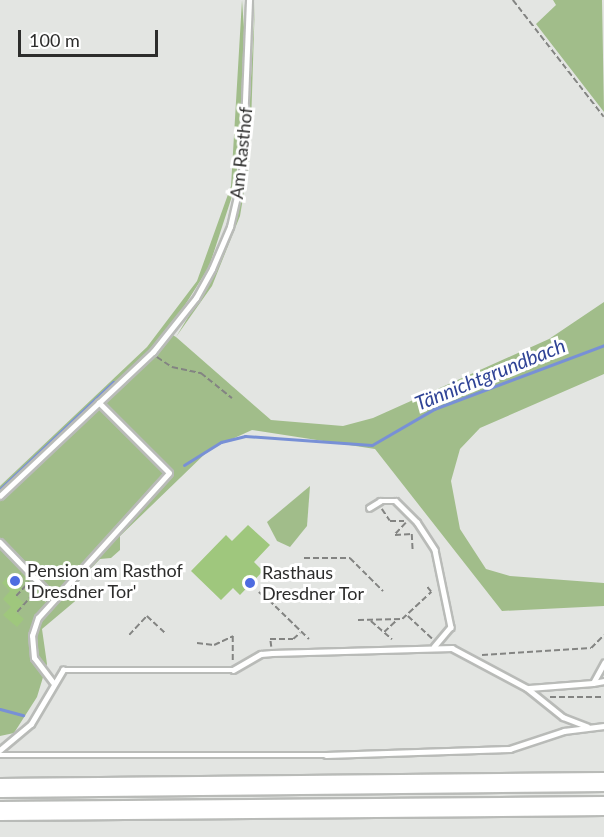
<!DOCTYPE html>
<meta charset="utf-8">
<style>
body{margin:0}
#map{position:relative;width:604px;height:837px;overflow:hidden;background:#e3e5e2;font-family:Lato,sans-serif}
div>[style]{position:absolute}
[style*='--x']{left:calc(var(--x)*1px);top:calc(var(--y)*1px);width:calc(var(--w)*1px);rotate:calc(var(--a)*1deg)}
.green>*{inset:0;background:#a1bd8a}
.stream>*{height:3px;margin:-1.5px;padding:0 1.5px;transform-origin:1.5px;border-radius:1.5px;background:#7890d6}
.building>*{inset:0;background:#9fc77d}
.path>*{height:1.5px;margin-top:-0.75px;transform-origin:0;background:repeating-linear-gradient(90deg,#838482 0 6px,transparent 0 9px)}
.roads{filter:drop-shadow(2px 0 #b9bbb8) drop-shadow(-2px 0 #b9bbb8) drop-shadow(0 2px #b9bbb8) drop-shadow(0 -2px #b9bbb8)}
.lane>*{height:4.5px;margin:-2.25px;padding:0 2.25px;transform-origin:2.25px;border-radius:2.25px;background:#fff}
.highway>*{height:18px;margin:-9px;padding:0 9px;transform-origin:9px;border-radius:9px;background:#fff}
.dots>*{width:16px;height:16px;translate:-50% -50%;box-sizing:border-box;border:3px solid #fff;border-radius:50%}
span{translate:-50% -50%;white-space:nowrap;text-align:center;line-height:1.15;-webkit-text-stroke:6px #fff;paint-order:stroke}
.street-label{font-size:18px;color:#2d2d2c}
.poi-label{font-size:18px;color:#2d2d2c}
.left{translate:0 -50%;text-align:left}
.water-label{font-size:20px;color:#2f4396;font-style:italic}
.scale{position:absolute;left:18px;top:30px;width:140px;height:27px;box-sizing:border-box;border:3px solid #2d2d2c;border-top:0;padding-left:8px;font-size:18px;line-height:21px;white-space:nowrap;color:#2d2d2c;-webkit-text-stroke:4px #fff;paint-order:stroke}
</style>
<div id="map">
<div class="green">
<div style="clip-path:polygon(242px 0,245px 42px,236px 184px,209px 267px,168px 332px,176px 337px,208px 284px,236px 214px,247px 156px,255px 0,250px 156px,240px 216px,212px 286px,176px 337px,271px 420px,343px 426px,373px 418px,549px 339px,604px 302px,604px 374px,480px 428px,460px 449px,451px 481px,460px 529px,486px 569px,510px 576px,604px 583px,604px 606px,502px 611px,375px 449px,252px 430px,210px 449px,120px 536px,120px 550px,111px 558px,100px 559px,72px 588px,80px 597px,42px 629px,47px 664px,37px 697px,14px 733px,0 736px,0 486px,147px 347px,197px 281px,231px 186px)"></div>
<div style="clip-path:polygon(553px 0,602px 0,604px 112px,536px 24px,556px 5px)"></div>
<div style="clip-path:polygon(310px 486px,307px 526px,290px 547px,277px 541px,267px 522px)"></div>
</div>
<div class="stream">
<div style="--x:184;--y:465;--w:44;--a:-31.9"></div>
<div style="--x:221;--y:442;--w:25;--a:-14"></div>
<div style="--x:245;--y:436;--w:127;--a:4.1"></div>
<div style="--x:372;--y:445;--w:72;--a:-30.1"></div>
<div style="--x:434;--y:409;--w:182;--a:-20.6"></div>
<div style="--x:0;--y:489;--w:156;--a:-43.4"></div>
<div style="--x:0;--y:709;--w:24;--a:15"></div>
</div>
<div class="building">
<div style="clip-path:polygon(248px 525px,270px 545px,254px 562px,263px 571px,240px 595px,233px 588px,221px 600px,191px 571px,226px 535px,232px 541px)"></div>
<div style="clip-path:polygon(9px 575px,22px 588px,15px 595px,24px 603px,16px 612px,24px 619px,17px 627px,3px 615px,11px 607px,3px 599px,10px 591px,2px 583px)"></div>
</div>
<div class="path">
<div style="--x:513;--y:0;--w:148;--a:52.1"></div>
<div style="--x:157;--y:357;--w:18;--a:34"></div>
<div style="--x:172;--y:367;--w:30;--a:12"></div>
<div style="--x:201;--y:373;--w:40;--a:39"></div>
<div style="--x:382;--y:509;--w:14;--a:56"></div>
<div style="--x:390;--y:521;--w:14;--a:0"></div>
<div style="--x:406;--y:523;--w:16;--a:133"></div>
<div style="--x:395;--y:535;--w:17;--a:-3"></div>
<div style="--x:412;--y:534;--w:18;--a:87"></div>
<div style="--x:304;--y:558;--w:46;--a:0"></div>
<div style="--x:350;--y:558;--w:47;--a:45"></div>
<div style="--x:15;--y:581;--w:9;--a:-49"></div>
<div style="--x:274;--y:588;--w:13;--a:113"></div>
<div style="--x:269;--y:600;--w:56;--a:44.3"></div>
<div style="--x:259;--y:592;--w:12;--a:42"></div>
<div style="--x:16;--y:596;--w:19;--a:-47"></div>
<div style="--x:17;--y:612;--w:28;--a:-48"></div>
<div style="--x:408;--y:616;--w:33;--a:43"></div>
<div style="--x:358;--y:620;--w:44;--a:-1.3"></div>
<div style="--x:402;--y:619;--w:40;--a:-43"></div>
<div style="--x:431;--y:592;--w:8;--a:-130"></div>
<div style="--x:371;--y:621;--w:28;--a:41"></div>
<div style="--x:384;--y:632;--w:16;--a:-43"></div>
<div style="--x:129;--y:635;--w:26;--a:-47"></div>
<div style="--x:147;--y:616;--w:26;--a:43"></div>
<div style="--x:197;--y:643;--w:17;--a:7"></div>
<div style="--x:214;--y:645;--w:21;--a:-25"></div>
<div style="--x:233;--y:636;--w:27;--a:90"></div>
<div style="--x:271;--y:647;--w:8;--a:-97"></div>
<div style="--x:270;--y:639;--w:23;--a:0"></div>
<div style="--x:293;--y:639;--w:9;--a:-41"></div>
<div style="--x:482;--y:655;--w:109;--a:-3.7"></div>
<div style="--x:591;--y:648;--w:18;--a:-45"></div>
<div style="--x:550;--y:697;--w:54;--a:0"></div>
</div>
<div class="roads">
<div class="lane">
<div style="--x:0;--y:496;--w:210;--a:-43.3"></div>
<div style="--x:153;--y:352;--w:69;--a:-51.5"></div>
<div style="--x:196;--y:298;--w:33;--a:-61"></div>
<div style="--x:212;--y:269;--w:46;--a:-66.8"></div>
<div style="--x:230;--y:227;--w:53;--a:-77"></div>
<div style="--x:242;--y:175;--w:175;--a:-87.7"></div>
<div style="--x:369;--y:508;--w:13;--a:-32"></div>
<div style="--x:380;--y:501;--w:16;--a:0"></div>
<div style="--x:396;--y:501;--w:30;--a:45"></div>
<div style="--x:417;--y:522;--w:33;--a:57"></div>
<div style="--x:435;--y:550;--w:79;--a:78.3"></div>
<div style="--x:451;--y:627;--w:26;--a:130"></div>
<div style="--x:0;--y:542;--w:78;--a:46"></div>
<div style="--x:53;--y:683;--w:31;--a:-127"></div>
<div style="--x:34;--y:658;--w:22;--a:-95"></div>
<div style="--x:32;--y:636;--w:19;--a:-72"></div>
<div style="--x:38;--y:618;--w:195;--a:-47.9"></div>
<div style="--x:169;--y:473;--w:99;--a:-135"></div>
<div style="--x:593;--y:683;--w:11;--a:-10"></div>
<div style="--x:529;--y:688;--w:64;--a:-4.5"></div>
<div style="--x:593;--y:683;--w:23;--a:-61"></div>
<div style="--x:0;--y:750;--w:40;--a:-40"></div>
<div style="--x:31;--y:724;--w:63;--a:-59.3"></div>
<div style="--x:63;--y:670;--w:170;--a:0"></div>
<div style="--x:233;--y:670;--w:32;--a:-30"></div>
<div style="--x:261;--y:654;--w:11;--a:-5"></div>
<div style="--x:272;--y:653;--w:180;--a:-1.6"></div>
<div style="--x:452;--y:648;--w:85;--a:28.1"></div>
<div style="--x:527;--y:688;--w:46;--a:38.9"></div>
<div style="--x:563;--y:717;--w:26;--a:21"></div>
<div style="--x:0;--y:755;--w:326;--a:0"></div>
<div style="--x:326;--y:755;--w:184;--a:-1.9"></div>
<div style="--x:510;--y:749;--w:57;--a:-18.4"></div>
<div style="--x:564;--y:731;--w:40;--a:-7.1"></div>
</div>
<div class="highway">
<div style="--x:0;--y:788;--w:604;--a:-0.57"></div>
<div style="--x:0;--y:811;--w:604;--a:-0.47"></div>
</div>
</div>
<div class="dots">
<div style="left:15px;top:581px;background:#4e6ce0"></div>
<div style="left:250px;top:583px;background:#4e6ce0"></div>
</div>
<div class="street-label">
<span style="left:241px;top:153px;rotate:-84deg">Am Rasthof</span>
</div>
<div class="poi-label">
<span class="left" style="left:27px;top:581px">Pension am Rasthof<br>'Dresdner Tor'</span>
<span class="left" style="left:262px;top:583px">Rasthaus<br>Dresdner Tor</span>
</div>
<div class="water-label">
<span style="left:490px;top:374px;rotate:-22deg">Tännichtgrundbach</span>
</div>
<div class="scale">100 m</div>
</div>
